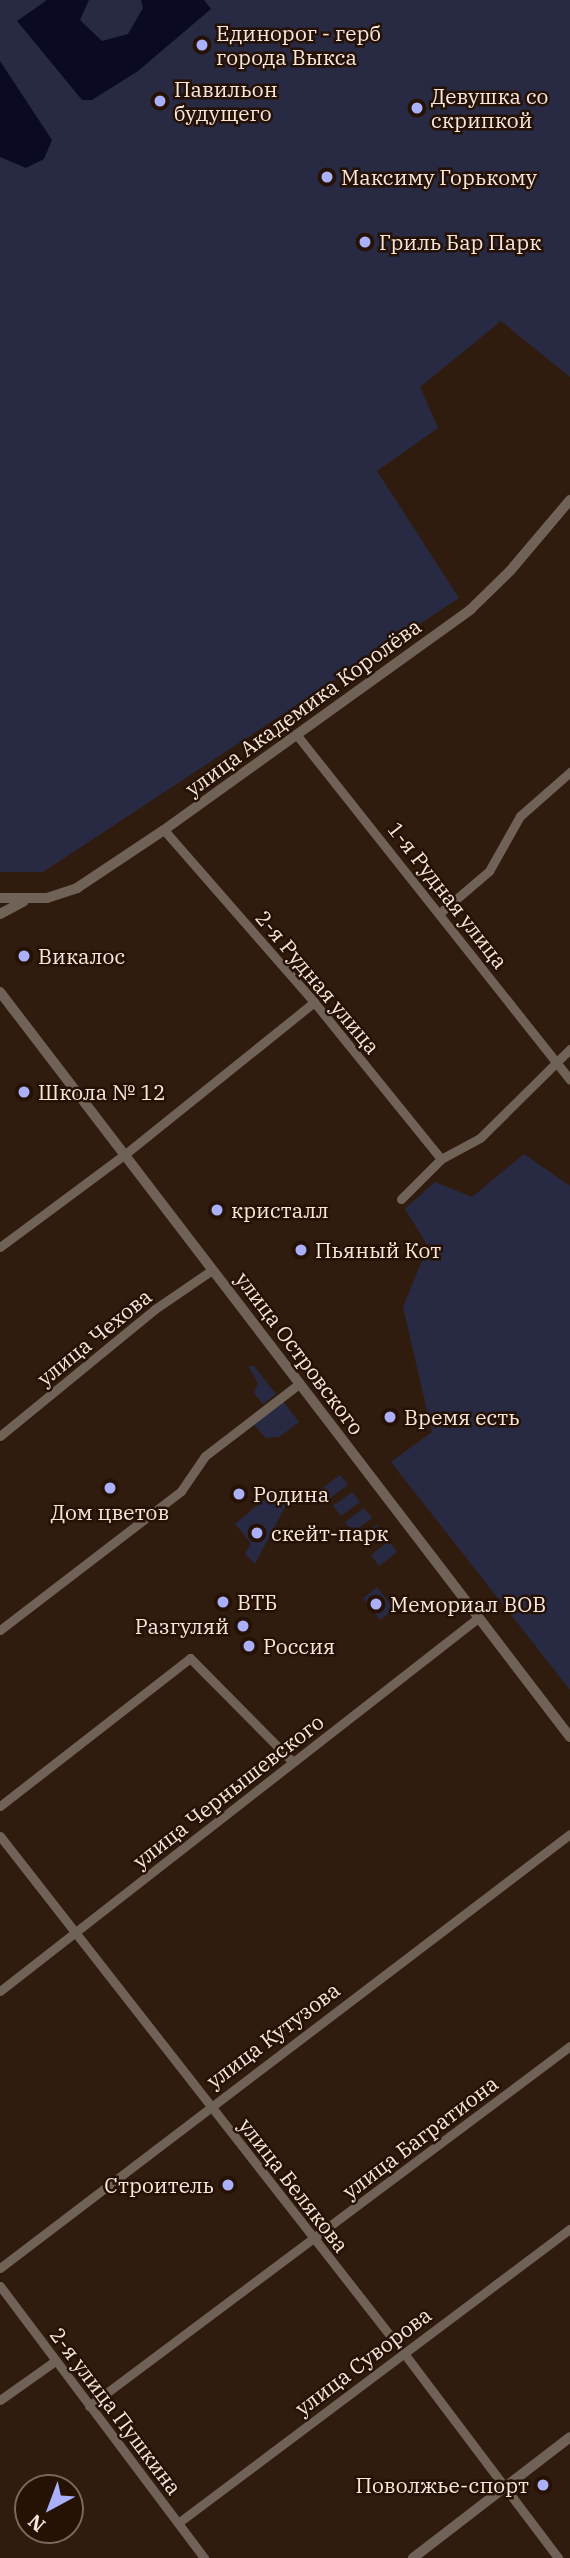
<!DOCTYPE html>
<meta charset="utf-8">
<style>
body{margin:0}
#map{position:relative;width:570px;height:2558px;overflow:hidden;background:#301c0e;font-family:"IBM Plex Serif",serif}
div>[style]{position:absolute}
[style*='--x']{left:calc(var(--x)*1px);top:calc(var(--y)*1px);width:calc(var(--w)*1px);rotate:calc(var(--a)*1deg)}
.green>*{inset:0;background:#282a44}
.water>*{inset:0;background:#0b0a25}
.minor>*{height:9px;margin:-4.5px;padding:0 4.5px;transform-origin:4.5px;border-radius:4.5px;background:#716258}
.tertiary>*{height:10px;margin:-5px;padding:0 5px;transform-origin:5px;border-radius:5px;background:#716258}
.dots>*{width:19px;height:19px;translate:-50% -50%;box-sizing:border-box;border:4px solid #261205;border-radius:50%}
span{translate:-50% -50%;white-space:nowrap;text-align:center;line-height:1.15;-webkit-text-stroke:5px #261205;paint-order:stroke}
.poi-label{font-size:21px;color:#f6e7de}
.left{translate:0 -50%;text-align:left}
.right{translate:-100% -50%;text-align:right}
.street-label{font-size:21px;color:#f6e7de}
.north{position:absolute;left:14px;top:2474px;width:70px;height:70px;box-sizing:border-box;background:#261205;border:2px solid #79675c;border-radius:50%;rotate:221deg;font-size:19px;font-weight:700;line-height:28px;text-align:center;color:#f6e7de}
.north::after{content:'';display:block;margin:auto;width:24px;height:32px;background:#aab0fb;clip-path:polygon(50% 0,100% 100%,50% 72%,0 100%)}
</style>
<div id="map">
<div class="green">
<div style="clip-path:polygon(0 0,570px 0,570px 377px,501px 321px,420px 387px,438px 428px,377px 471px,459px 598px,43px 872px,0 872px)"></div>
<div style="clip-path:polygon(524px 1154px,570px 1186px,570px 1690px,391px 1462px,432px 1432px,403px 1307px,428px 1246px,405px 1209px,435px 1182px,472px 1197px)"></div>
<div style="clip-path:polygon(248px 1366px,254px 1366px,276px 1394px,263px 1404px,254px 1393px,258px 1383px)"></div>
<div style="clip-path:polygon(282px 1400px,299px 1422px,279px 1437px,266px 1438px,252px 1423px)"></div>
<div style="clip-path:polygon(340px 1475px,348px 1485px,329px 1499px,321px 1489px)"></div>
<div style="clip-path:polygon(277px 1489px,287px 1503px,255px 1564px,245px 1554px,251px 1543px,235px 1524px)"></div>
<div style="clip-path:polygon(352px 1492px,360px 1502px,341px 1516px,333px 1506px)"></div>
<div style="clip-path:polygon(364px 1508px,372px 1518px,353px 1532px,345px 1522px)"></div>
<div style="clip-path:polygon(376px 1525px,384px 1535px,366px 1549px,358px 1539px)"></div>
<div style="clip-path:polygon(389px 1541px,397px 1552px,379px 1566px,371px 1555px)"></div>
<div style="clip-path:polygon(377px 1587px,394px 1609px,380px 1620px,363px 1598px)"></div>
</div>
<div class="water">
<div style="clip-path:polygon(47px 0,89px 0,80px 20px,102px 41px,128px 34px,143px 8px,141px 0,204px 0,211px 9px,138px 71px,92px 100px,82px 100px,17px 21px)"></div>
<div style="clip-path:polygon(0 61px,52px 140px,44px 159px,26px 168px,0 157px)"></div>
</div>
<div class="minor">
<div style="--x:296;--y:734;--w:441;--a:51.6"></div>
<div style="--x:164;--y:830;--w:228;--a:48.9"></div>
<div style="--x:314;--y:1002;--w:202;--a:51"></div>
<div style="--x:441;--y:912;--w:63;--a:-40.5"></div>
<div style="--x:489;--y:871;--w:63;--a:-60.6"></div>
<div style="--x:520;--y:816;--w:67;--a:-41.3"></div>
<div style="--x:401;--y:1199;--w:57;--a:-45"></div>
<div style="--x:441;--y:1159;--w:44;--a:-28.3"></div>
<div style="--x:480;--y:1138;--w:127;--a:-44.7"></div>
<div style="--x:0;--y:1247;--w:154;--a:-36.6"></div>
<div style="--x:124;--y:1155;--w:244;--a:-38.8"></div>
<div style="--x:0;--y:1436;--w:200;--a:-39.3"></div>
<div style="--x:155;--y:1309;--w:69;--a:-34.4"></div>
<div style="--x:0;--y:1630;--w:228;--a:-37.5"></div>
<div style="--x:181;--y:1491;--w:42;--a:-55.6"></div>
<div style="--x:205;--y:1456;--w:118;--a:-37.5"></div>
<div style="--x:0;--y:1806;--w:241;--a:-37.9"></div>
<div style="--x:190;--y:1658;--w:145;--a:45.3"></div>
<div style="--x:0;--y:1836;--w:655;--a:52.01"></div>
<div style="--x:403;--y:2352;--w:258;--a:53"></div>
<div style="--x:0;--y:1991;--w:606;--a:-37.97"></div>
<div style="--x:0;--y:2268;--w:716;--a:-37.29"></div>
<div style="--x:0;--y:2286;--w:340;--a:53.1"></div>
<div style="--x:0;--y:2400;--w:67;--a:-35.3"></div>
<div style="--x:89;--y:2406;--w:601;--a:-36.81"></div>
<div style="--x:178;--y:2523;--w:490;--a:-36.9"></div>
</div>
<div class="tertiary">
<div style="--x:0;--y:898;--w:47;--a:0"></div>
<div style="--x:47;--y:898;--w:32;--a:-18"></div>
<div style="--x:77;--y:888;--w:105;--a:-33.7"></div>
<div style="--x:164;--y:830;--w:378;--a:-35.7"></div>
<div style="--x:471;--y:609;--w:54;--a:-44.3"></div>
<div style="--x:510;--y:571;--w:93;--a:-49.8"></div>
<div style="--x:0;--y:914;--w:27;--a:-28"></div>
<div style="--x:0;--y:992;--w:938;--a:52.58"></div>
<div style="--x:413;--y:2558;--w:198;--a:-37.6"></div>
</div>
<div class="dots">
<div style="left:202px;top:45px;background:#aab0fb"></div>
<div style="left:160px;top:101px;background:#aab0fb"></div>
<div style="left:417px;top:108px;background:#aab0fb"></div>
<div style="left:327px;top:177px;background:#aab0fb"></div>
<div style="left:365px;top:242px;background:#aab0fb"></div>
<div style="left:24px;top:956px;background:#aab0fb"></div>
<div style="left:24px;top:1092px;background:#aab0fb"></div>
<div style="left:217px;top:1210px;background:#aab0fb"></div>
<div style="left:301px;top:1250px;background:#aab0fb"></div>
<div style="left:390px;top:1417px;background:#aab0fb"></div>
<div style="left:110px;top:1488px;background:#aab0fb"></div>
<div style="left:239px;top:1494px;background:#aab0fb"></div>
<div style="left:257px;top:1533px;background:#aab0fb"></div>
<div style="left:223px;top:1602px;background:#aab0fb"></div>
<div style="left:376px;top:1604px;background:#aab0fb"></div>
<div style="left:243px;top:1626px;background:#aab0fb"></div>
<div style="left:249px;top:1646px;background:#aab0fb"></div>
<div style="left:228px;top:2185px;background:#aab0fb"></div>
<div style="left:543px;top:2485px;background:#aab0fb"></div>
</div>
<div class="poi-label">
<span class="left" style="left:216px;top:45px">Единорог - герб<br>города Выкса</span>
<span class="left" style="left:174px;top:101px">Павильон<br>будущего</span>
<span class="left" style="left:431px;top:108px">Девушка со<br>скрипкой</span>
<span class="left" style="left:341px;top:177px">Максиму Горькому</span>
<span class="left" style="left:379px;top:242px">Гриль Бар Парк</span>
<span class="left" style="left:38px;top:956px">Викалос</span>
<span class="left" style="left:38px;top:1092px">Школа № 12</span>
<span class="left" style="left:231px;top:1210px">кристалл</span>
<span class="left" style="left:315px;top:1250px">Пьяный Кот</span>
<span class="left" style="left:404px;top:1417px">Время есть</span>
<span class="left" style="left:253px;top:1494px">Родина</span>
<span style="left:110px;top:1512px">Дом цветов</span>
<span class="left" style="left:271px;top:1533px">скейт-парк</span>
<span class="left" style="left:237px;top:1602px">ВТБ</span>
<span class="left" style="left:390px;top:1604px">Мемориал ВОВ</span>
<span class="right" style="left:229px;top:1626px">Разгуляй</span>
<span class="left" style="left:263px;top:1646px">Россия</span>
<span class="right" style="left:214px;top:2185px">Строитель</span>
<span class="right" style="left:529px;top:2485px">Поволжье-спорт</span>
</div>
<div class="street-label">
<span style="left:303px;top:707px;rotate:-36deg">улица Академика Королёва</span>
<span style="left:448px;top:895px;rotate:52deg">1-я Рудная улица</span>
<span style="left:318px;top:982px;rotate:50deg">2-я Рудная улица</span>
<span style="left:94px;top:1337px;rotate:-39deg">улица Чехова</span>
<span style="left:300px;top:1353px;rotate:53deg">улица Островского</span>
<span style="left:228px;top:1791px;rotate:-38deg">улица Чернышевского</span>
<span style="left:273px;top:2035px;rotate:-37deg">улица Кутузова</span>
<span style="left:420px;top:2137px;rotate:-37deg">улица Багратиона</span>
<span style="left:294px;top:2185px;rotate:52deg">улица Белякова</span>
<span style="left:363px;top:2361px;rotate:-37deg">улица Суворова</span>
<span style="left:116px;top:2411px;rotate:53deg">2-я улица Пушкина</span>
</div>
<div class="north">N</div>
</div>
